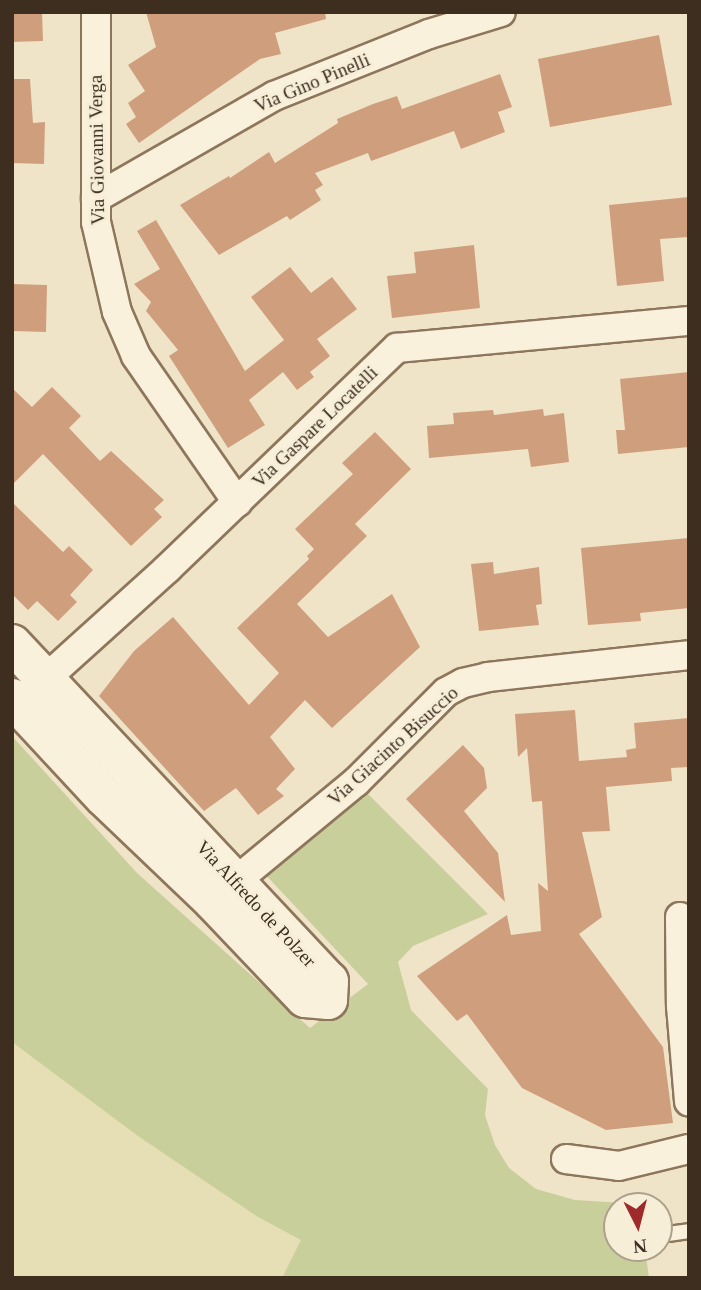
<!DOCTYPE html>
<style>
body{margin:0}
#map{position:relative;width:701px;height:1290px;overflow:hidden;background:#f0e4c8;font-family:"Times New Roman",serif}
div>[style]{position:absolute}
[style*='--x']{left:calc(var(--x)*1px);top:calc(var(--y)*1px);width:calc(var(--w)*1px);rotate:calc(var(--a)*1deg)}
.farmland>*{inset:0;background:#e6deb5}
.green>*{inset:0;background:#c9cf9b}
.building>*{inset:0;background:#cf9f7d}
.roads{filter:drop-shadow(2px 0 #8d765c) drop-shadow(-2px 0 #8d765c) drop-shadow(0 2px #8d765c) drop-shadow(0 -2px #8d765c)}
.lane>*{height:14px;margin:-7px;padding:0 7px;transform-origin:7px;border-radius:7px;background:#faf1dc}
.street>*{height:28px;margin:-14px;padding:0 14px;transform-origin:14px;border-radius:14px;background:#faf1dc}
.secondary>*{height:38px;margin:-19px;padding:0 19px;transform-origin:19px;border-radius:19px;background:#faf1dc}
span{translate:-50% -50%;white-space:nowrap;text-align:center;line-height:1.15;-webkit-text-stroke:6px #f7eed8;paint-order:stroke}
.street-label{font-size:19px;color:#3d2e20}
.frame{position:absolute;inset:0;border:14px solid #3d2e20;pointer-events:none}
.north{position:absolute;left:603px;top:1192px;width:70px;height:70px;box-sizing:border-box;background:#f7eed8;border:2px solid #ada18e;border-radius:50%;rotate:174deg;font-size:19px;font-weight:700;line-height:28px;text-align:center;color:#3d2e20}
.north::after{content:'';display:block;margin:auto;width:24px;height:32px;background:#9e2a2b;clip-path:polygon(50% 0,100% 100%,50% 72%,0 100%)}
</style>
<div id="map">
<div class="farmland">
<div style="clip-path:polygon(12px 1042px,139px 1136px,258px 1217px,302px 1240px,282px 1278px,12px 1278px)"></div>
</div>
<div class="green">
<div style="clip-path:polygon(12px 736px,137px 873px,310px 1028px,368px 984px,261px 870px,318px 832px,367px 793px,488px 914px,413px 946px,398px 962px,411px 1010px,488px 1089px,485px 1115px,495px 1145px,509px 1168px,536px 1189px,575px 1200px,640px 1204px,617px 1206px,617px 1248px,645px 1248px,649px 1278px,282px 1278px,301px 1240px,258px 1217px,138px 1136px,12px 1042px)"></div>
</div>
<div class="building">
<div style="clip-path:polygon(12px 12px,42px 12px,43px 41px,12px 42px)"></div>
<div style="clip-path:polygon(146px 12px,325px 12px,326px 19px,275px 33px,281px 54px,260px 59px,139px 143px,126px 124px,136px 117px,128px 103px,145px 91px,128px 65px,156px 47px)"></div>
<div style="clip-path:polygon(659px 35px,672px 105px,550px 127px,538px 59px)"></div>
<div style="clip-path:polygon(500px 74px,512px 107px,498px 112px,505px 132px,461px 149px,454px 131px,371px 161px,368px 153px,315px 173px,323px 185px,315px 190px,321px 200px,290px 220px,287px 216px,219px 255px,180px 205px,229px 176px,230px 178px,269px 152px,275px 163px,338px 123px,337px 119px,373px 104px,397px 96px,402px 109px)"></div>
<div style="clip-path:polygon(12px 79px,30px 79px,33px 123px,45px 122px,44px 164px,12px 163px)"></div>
<div style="clip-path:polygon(689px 197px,689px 237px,660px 239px,664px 281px,617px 286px,609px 205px)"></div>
<div style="clip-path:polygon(156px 220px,245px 371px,284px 340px,251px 297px,290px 267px,311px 293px,332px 277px,357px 309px,317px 339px,330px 356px,310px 372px,314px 377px,297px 390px,283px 372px,249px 400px,265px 425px,228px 448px,169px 356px,178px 350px,146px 311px,151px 302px,134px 284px,160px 269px,137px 231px)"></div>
<div style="clip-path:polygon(474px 245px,480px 308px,392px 318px,387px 276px,416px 273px,414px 252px)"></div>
<div style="clip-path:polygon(12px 284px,47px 285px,46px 332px,12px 331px)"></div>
<div style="clip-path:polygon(689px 372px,689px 447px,618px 454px,616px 430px,625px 430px,620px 379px)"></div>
<div style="clip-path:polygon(52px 387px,81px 416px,69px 428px,100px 461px,111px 451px,164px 500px,154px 509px,162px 517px,131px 546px,43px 454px,12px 485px,12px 388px,32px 407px)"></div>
<div style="clip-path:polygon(543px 409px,544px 416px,564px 413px,569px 462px,531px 467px,528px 449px,429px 458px,427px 426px,454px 424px,453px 413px,493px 410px,494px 415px)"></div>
<div style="clip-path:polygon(375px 432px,411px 469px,355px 524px,367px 536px,297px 604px,328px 637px,392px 594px,420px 647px,332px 728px,305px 700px,270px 737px,295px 769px,276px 789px,284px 796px,258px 815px,236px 788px,204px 811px,99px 696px,134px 651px,173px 617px,249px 705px,279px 673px,237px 628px,309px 559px,307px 556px,314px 549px,295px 529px,353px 474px,342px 463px)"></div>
<div style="clip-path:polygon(12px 502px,63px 552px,69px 546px,93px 570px,70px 595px,77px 602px,58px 621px,37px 601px,28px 610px,12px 594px)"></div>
<div style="clip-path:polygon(689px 538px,689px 608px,640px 613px,641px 621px,588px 625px,581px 548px)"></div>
<div style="clip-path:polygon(493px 562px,494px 574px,539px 567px,542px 604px,536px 605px,539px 625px,479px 631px,471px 564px)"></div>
<div style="clip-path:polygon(575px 710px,579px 761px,627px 757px,626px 750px,636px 748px,634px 723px,689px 718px,689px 767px,671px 768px,672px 781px,606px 787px,610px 831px,582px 832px,602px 917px,579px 934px,663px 1047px,673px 1123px,606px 1130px,522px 1088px,467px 1014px,457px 1021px,417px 976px,507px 915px,511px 935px,541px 931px,538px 883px,548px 891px,542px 801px,532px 802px,527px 748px,518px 757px,515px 714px)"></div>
<div style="clip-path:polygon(463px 745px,484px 768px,487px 788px,464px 811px,498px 853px,505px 902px,406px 799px)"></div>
</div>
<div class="roads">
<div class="lane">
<div style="--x:668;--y:1234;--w:21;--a:-8"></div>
</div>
<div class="street">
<div style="--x:96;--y:12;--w:210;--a:90"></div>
<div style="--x:96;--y:222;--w:92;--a:76.9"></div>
<div style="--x:117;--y:312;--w:48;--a:66.6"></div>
<div style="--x:136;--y:356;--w:178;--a:55.3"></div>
<div style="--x:96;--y:198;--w:205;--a:-29.8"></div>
<div style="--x:274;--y:96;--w:167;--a:-21.8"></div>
<div style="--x:429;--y:34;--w:75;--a:-17"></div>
<div style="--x:33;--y:690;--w:181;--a:-42.1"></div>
<div style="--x:167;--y:569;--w:319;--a:-43.9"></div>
<div style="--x:397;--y:348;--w:293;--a:-5.3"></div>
<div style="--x:220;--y:894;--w:176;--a:-39.5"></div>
<div style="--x:356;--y:782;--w:127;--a:-45"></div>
<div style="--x:446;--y:692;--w:19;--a:-28"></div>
<div style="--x:463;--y:683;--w:26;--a:-13"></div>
<div style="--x:488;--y:677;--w:202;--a:-6.2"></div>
<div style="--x:680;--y:917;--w:89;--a:89.4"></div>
<div style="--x:681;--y:1006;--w:96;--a:85.2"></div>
<div style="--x:566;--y:1159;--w:53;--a:7.5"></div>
<div style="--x:619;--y:1166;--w:72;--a:-13.7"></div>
</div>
<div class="secondary">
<div style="--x:12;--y:644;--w:463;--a:46.8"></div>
<div style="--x:329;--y:981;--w:19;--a:93"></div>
<div style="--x:328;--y:1000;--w:23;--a:-175"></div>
<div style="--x:305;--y:998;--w:134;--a:-133.5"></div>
<div style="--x:213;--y:901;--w:151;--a:-136.3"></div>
<div style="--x:104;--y:797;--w:135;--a:-132.9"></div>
</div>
</div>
<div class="street-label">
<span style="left:312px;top:83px;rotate:-23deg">Via Gino Pinelli</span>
<span style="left:97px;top:150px;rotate:-91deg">Via Giovanni Verga</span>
<span style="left:315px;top:427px;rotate:-44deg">Via Gaspare Locatelli</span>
<span style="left:393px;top:746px;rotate:-42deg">Via Giacinto Bisuccio</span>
<span style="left:256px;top:904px;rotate:47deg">Via Alfredo de Polzer</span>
</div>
<div class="frame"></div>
<div class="north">N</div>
</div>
